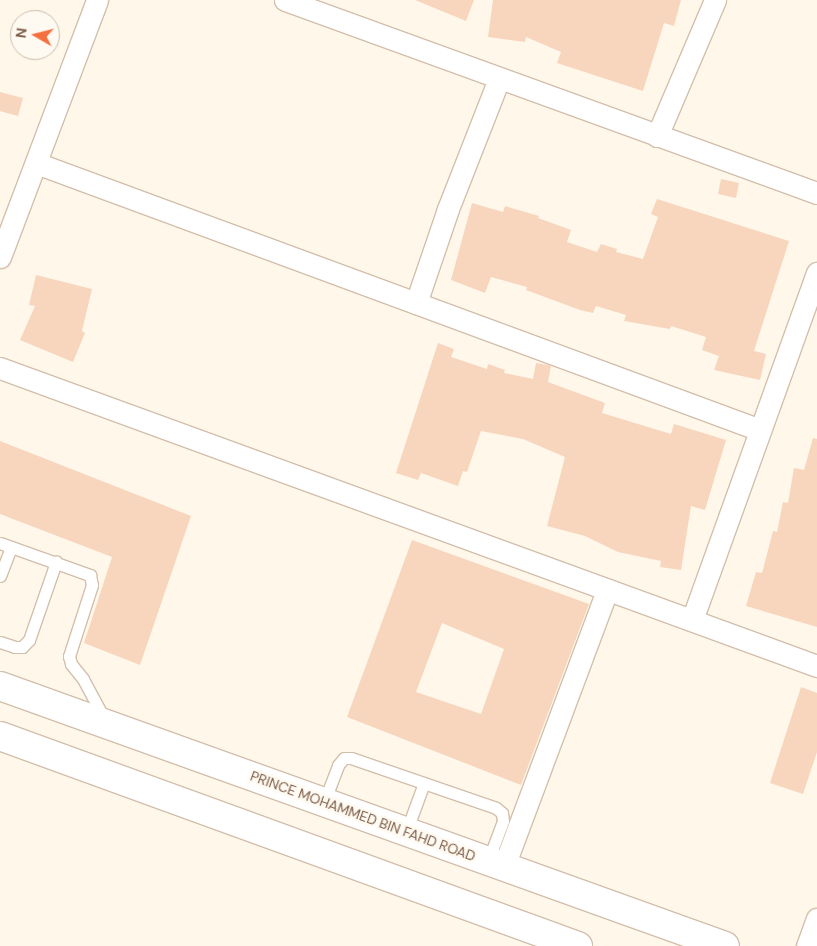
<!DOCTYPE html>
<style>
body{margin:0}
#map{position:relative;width:817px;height:946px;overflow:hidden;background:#fff7e9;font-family:"DM Sans",sans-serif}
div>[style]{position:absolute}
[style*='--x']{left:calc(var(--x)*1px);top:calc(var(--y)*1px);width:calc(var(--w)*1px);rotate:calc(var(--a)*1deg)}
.building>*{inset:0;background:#f7d6bd}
.roads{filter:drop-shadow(1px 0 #d3bfac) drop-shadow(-1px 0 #d3bfac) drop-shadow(0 1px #d3bfac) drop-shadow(0 -1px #d3bfac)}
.lane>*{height:11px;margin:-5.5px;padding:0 5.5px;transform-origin:5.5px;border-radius:5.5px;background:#fff}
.street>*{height:21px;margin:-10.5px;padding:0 10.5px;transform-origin:10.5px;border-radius:10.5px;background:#fff}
.secondary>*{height:28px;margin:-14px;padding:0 14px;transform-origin:14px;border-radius:14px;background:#fff}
span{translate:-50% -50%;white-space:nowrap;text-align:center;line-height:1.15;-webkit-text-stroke:5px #fffaf1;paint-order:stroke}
.street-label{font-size:14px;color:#7d5d48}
.north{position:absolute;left:10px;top:10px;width:50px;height:50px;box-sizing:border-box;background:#fffaf1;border:1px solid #cbbbad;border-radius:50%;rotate:278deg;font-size:14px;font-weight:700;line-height:20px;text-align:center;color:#7d5d48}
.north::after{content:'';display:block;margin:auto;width:18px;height:22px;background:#f57041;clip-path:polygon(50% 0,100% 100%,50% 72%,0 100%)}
</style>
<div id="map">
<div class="building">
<div style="clip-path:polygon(415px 0,474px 0,466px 21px)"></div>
<div style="clip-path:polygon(493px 0,681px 0,674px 26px,664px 23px,643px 91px,557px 63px,561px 52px,526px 37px,525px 42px,488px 37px)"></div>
<div style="clip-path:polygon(0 92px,23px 98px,18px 116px,0 111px)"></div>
<div style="clip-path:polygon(721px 179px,739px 183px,736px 198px,718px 194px)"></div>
<div style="clip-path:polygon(657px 199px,789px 241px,754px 351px,766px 354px,760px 380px,714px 370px,719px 356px,702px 350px,706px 337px,671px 326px,670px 329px,624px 321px,626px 315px,596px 306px,593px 313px,580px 310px,526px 290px,527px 287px,491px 277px,485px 293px,451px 280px,472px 203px,503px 212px,505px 206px,539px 216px,538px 218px,571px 230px,567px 242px,597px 252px,601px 244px,617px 249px,616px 252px,643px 259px,658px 217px,651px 214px)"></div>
<div style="clip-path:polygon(36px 275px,92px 289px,82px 331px,85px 333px,73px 362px,20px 340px,35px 306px,29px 305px)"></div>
<div style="clip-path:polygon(438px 343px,454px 349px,451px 357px,487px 369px,488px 364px,505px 370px,504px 373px,533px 379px,536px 363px,548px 365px,551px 366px,548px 382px,605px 403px,602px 413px,671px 434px,674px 424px,726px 440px,705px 510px,691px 506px,681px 570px,660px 567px,661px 561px,618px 552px,585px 536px,547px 526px,565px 457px,523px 439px,481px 431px,467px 472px,463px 471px,458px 486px,421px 473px,418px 480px,396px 473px)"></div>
<div style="clip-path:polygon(813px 438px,817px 439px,817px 627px,746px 606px,756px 572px,762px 573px,773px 531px,777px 532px,783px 502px,788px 503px,794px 468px,804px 470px)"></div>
<div style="clip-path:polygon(0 441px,191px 516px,140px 665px,84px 643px,112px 557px,0 514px)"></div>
<div style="clip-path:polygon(evenodd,412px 540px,589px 604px,521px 785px,347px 717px,412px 540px,442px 623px,504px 649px,481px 714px,416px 692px,442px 623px)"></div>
<div style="clip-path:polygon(801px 687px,817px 693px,817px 752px,803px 794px,770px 783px)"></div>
</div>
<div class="roads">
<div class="lane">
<div style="--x:0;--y:543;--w:96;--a:19.6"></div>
<div style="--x:90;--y:575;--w:10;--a:79"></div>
<div style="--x:92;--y:585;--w:75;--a:107.9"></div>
<div style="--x:69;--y:656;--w:8;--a:76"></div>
<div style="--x:71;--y:664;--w:19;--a:51"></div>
<div style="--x:83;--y:679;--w:44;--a:61.7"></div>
<div style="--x:0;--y:576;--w:31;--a:-69"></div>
<div style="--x:0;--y:642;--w:16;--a:18"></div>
<div style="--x:15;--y:647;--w:7;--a:0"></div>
<div style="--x:22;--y:647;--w:10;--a:-45"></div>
<div style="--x:29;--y:640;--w:83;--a:-70.9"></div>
<div style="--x:324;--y:802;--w:40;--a:-69"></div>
<div style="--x:338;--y:765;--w:9;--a:-49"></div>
<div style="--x:344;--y:758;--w:7;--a:0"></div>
<div style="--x:351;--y:758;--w:153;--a:19"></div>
<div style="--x:496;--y:808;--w:8;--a:40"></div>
<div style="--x:502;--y:813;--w:8;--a:83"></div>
<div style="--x:503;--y:821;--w:43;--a:110.6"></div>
<div style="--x:406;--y:832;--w:52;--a:-69.8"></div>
</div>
<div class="street">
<div style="--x:285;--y:0;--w:566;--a:19.94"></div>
<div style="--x:657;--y:136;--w:148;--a:-66.9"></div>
<div style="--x:36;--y:163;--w:772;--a:20.24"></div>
<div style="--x:0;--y:257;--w:275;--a:-69.3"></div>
<div style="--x:416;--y:303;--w:99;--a:-71.2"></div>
<div style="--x:448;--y:209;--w:140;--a:-68.6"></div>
<div style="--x:0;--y:368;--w:870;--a:20.04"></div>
<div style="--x:692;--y:620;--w:369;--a:-70.2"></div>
<div style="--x:504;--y:866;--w:295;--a:-69.5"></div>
<div style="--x:807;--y:946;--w:29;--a:-70"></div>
</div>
<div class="secondary">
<div style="--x:0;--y:686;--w:770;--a:19.73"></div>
<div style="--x:0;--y:736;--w:615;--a:19.97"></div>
</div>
</div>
<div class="street-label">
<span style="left:363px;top:816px;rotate:20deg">PRINCE MOHAMMED BIN FAHD ROAD</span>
</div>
<div class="north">N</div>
</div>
